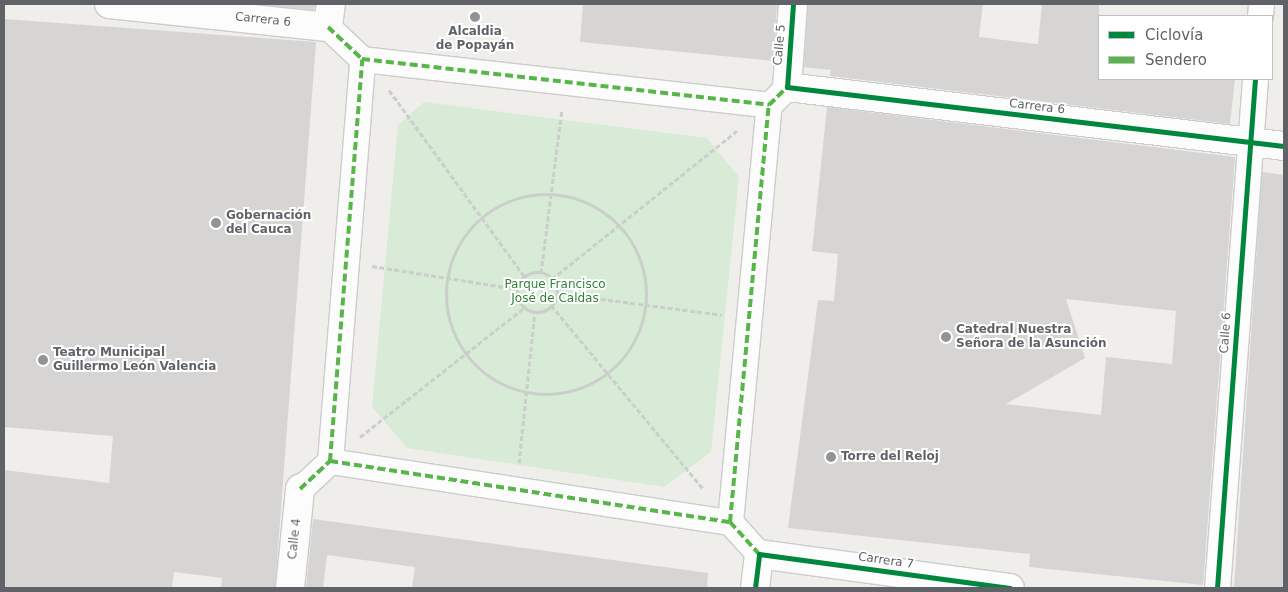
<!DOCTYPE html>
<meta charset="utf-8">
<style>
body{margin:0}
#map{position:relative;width:1288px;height:592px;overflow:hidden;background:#efeeea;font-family:"DejaVu Sans",sans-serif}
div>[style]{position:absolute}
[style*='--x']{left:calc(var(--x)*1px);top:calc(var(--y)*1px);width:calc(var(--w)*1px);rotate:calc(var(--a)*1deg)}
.green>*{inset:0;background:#d8ebd6}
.building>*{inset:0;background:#d6d5d3}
.path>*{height:3px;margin-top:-1.5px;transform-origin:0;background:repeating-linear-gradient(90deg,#cacfcc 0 5px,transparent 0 7.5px)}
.path>.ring{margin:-1.5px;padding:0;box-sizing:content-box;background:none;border:3px solid #cacfcc;border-radius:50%}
.roads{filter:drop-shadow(1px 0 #cbcccc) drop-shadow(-1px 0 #cbcccc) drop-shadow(0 1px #cbcccc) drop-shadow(0 -1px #cbcccc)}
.street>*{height:25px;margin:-12.5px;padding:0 12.5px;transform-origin:12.5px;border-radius:12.5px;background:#fdfcfc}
.secondary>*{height:28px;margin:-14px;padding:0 14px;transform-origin:14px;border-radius:14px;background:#fdfcfc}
.quiet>*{height:4px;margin-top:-2px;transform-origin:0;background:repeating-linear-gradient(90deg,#58b549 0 8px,transparent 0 12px)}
.cycleway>*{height:5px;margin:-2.5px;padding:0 2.5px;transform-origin:2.5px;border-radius:2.5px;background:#00873e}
.dots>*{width:14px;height:14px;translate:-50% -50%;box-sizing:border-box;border:2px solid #fff;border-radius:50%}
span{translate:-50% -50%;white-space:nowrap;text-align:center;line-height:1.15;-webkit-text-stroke:4px #fff;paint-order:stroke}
.street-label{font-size:12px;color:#5f6368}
.poi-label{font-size:12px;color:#5f6368;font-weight:700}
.left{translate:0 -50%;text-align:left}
.park-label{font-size:12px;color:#348238}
.frame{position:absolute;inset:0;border:5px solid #5f6368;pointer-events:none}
.legend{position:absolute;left:1098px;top:15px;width:175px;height:65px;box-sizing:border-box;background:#fff;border:1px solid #bfc1c3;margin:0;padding:6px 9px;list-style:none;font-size:15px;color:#5f6368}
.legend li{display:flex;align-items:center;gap:10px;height:25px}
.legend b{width:25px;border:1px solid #bfc1c3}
</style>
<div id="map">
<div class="green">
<div style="clip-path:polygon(424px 102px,707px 138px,739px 177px,711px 452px,664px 487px,407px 448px,372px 407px,398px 125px)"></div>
</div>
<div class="building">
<div style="clip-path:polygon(256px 4px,315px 4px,314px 10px)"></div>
<div style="clip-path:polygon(583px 4px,777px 4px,773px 61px,580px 42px)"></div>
<div style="clip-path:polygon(808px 4px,983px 4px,979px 37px,1038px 44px,1042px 4px,1099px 4px,1099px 79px,1235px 79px,1230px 124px,830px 76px,831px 70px,804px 67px)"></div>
<div style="clip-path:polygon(4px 19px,316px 42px,275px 588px,221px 588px,222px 578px,174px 572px,172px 588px,4px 588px,4px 470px,109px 483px,113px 436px,4px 427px)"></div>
<div style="clip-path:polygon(evenodd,827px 107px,1235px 157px,1203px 585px,1029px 567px,1030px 554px,788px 528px,818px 300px,834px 301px,838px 254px,812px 251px,827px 107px,1066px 299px,1176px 311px,1172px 364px,1106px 357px,1101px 415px,1006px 404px,1085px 358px,1066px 299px)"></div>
<div style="clip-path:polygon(1262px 172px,1284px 175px,1284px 588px,1234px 588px)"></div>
<div style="clip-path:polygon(313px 519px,708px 573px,707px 588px,412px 588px,415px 567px,327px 555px,323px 588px,306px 588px)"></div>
</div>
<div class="path">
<div style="--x:389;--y:90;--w:230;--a:54"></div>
<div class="ring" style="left:446px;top:194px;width:197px;height:197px"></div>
<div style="--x:372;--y:266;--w:147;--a:9"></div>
<div class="ring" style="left:517px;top:272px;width:37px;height:37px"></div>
<div style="--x:541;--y:273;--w:165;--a:-82.7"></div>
<div style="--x:552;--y:279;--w:237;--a:-38.7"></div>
<div style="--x:556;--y:293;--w:167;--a:7.5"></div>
<div style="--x:551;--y:305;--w:239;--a:50.4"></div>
<div style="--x:360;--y:437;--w:209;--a:-38.2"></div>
<div style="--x:519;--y:463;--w:152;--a:-84"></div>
</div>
<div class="roads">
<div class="street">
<div style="--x:1260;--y:16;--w:12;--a:-85"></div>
<div style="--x:328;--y:27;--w:47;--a:43.3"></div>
<div style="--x:362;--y:59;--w:410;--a:6.4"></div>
<div style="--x:330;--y:461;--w:405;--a:8.7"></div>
<div style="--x:730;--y:522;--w:43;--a:47.8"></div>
<div style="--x:300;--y:489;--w:41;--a:-43"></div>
<div style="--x:330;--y:461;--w:403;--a:-85.4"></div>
<div style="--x:730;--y:522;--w:419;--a:-84.7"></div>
<div style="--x:769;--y:105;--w:17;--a:-45"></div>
<div style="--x:1217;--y:588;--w:510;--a:-85.73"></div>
</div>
<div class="secondary">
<div style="--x:109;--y:4;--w:220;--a:6"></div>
<div style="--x:328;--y:27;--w:23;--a:-83"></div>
<div style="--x:793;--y:4;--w:83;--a:94.1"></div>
<div style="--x:787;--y:87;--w:500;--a:6.77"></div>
<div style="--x:290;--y:588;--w:100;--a:-84.2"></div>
<div style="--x:755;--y:588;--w:34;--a:-83"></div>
<div style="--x:759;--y:554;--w:253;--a:7.7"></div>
</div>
</div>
<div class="quiet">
<div style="--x:328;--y:27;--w:47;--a:43.3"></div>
<div style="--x:362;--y:59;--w:410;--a:6.4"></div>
<div style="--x:330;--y:461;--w:405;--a:8.7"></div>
<div style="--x:730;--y:522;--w:43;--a:47.8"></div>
<div style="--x:300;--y:489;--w:41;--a:-43"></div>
<div style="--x:330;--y:461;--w:403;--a:-85.4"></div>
<div style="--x:730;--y:522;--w:419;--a:-84.7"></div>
<div style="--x:769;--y:105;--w:25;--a:-45"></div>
</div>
<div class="cycleway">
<div style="--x:793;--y:4;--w:83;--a:94.1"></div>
<div style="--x:787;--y:87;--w:500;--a:6.77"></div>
<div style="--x:755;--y:588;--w:34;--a:-83"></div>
<div style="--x:759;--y:554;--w:253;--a:7.7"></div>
<div style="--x:1217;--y:588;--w:510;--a:-85.73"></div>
</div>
<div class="dots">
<div style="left:475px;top:17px;background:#919496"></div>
<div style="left:216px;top:223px;background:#919496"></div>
<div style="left:946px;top:337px;background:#919496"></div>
<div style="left:43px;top:360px;background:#919496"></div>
<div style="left:831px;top:457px;background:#919496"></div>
</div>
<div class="street-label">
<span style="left:263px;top:20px;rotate:6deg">Carrera 6</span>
<span style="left:780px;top:45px;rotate:-85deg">Calle 5</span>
<span style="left:1037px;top:107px;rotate:7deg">Carrera 6</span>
<span style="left:1226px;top:333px;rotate:-86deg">Calle 6</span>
<span style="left:295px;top:539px;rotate:-84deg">Calle 4</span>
<span style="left:886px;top:561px;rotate:8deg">Carrera 7</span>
</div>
<div class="poi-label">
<span style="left:475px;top:39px">Alcaldia<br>de Popayán</span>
<span class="left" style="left:226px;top:223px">Gobernación<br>del Cauca</span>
<span class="left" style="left:956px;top:337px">Catedral Nuestra<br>Señora de la Asunción</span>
<span class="left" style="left:53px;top:360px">Teatro Municipal<br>Guillermo León Valencia</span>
<span class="left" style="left:841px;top:457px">Torre del Reloj</span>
</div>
<div class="park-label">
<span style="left:555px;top:292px">Parque Francisco<br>José de Caldas</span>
</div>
<div class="frame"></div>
<ul class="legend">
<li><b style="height:6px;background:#00873e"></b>Ciclovía</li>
<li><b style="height:6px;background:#58b549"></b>Sendero</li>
</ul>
</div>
